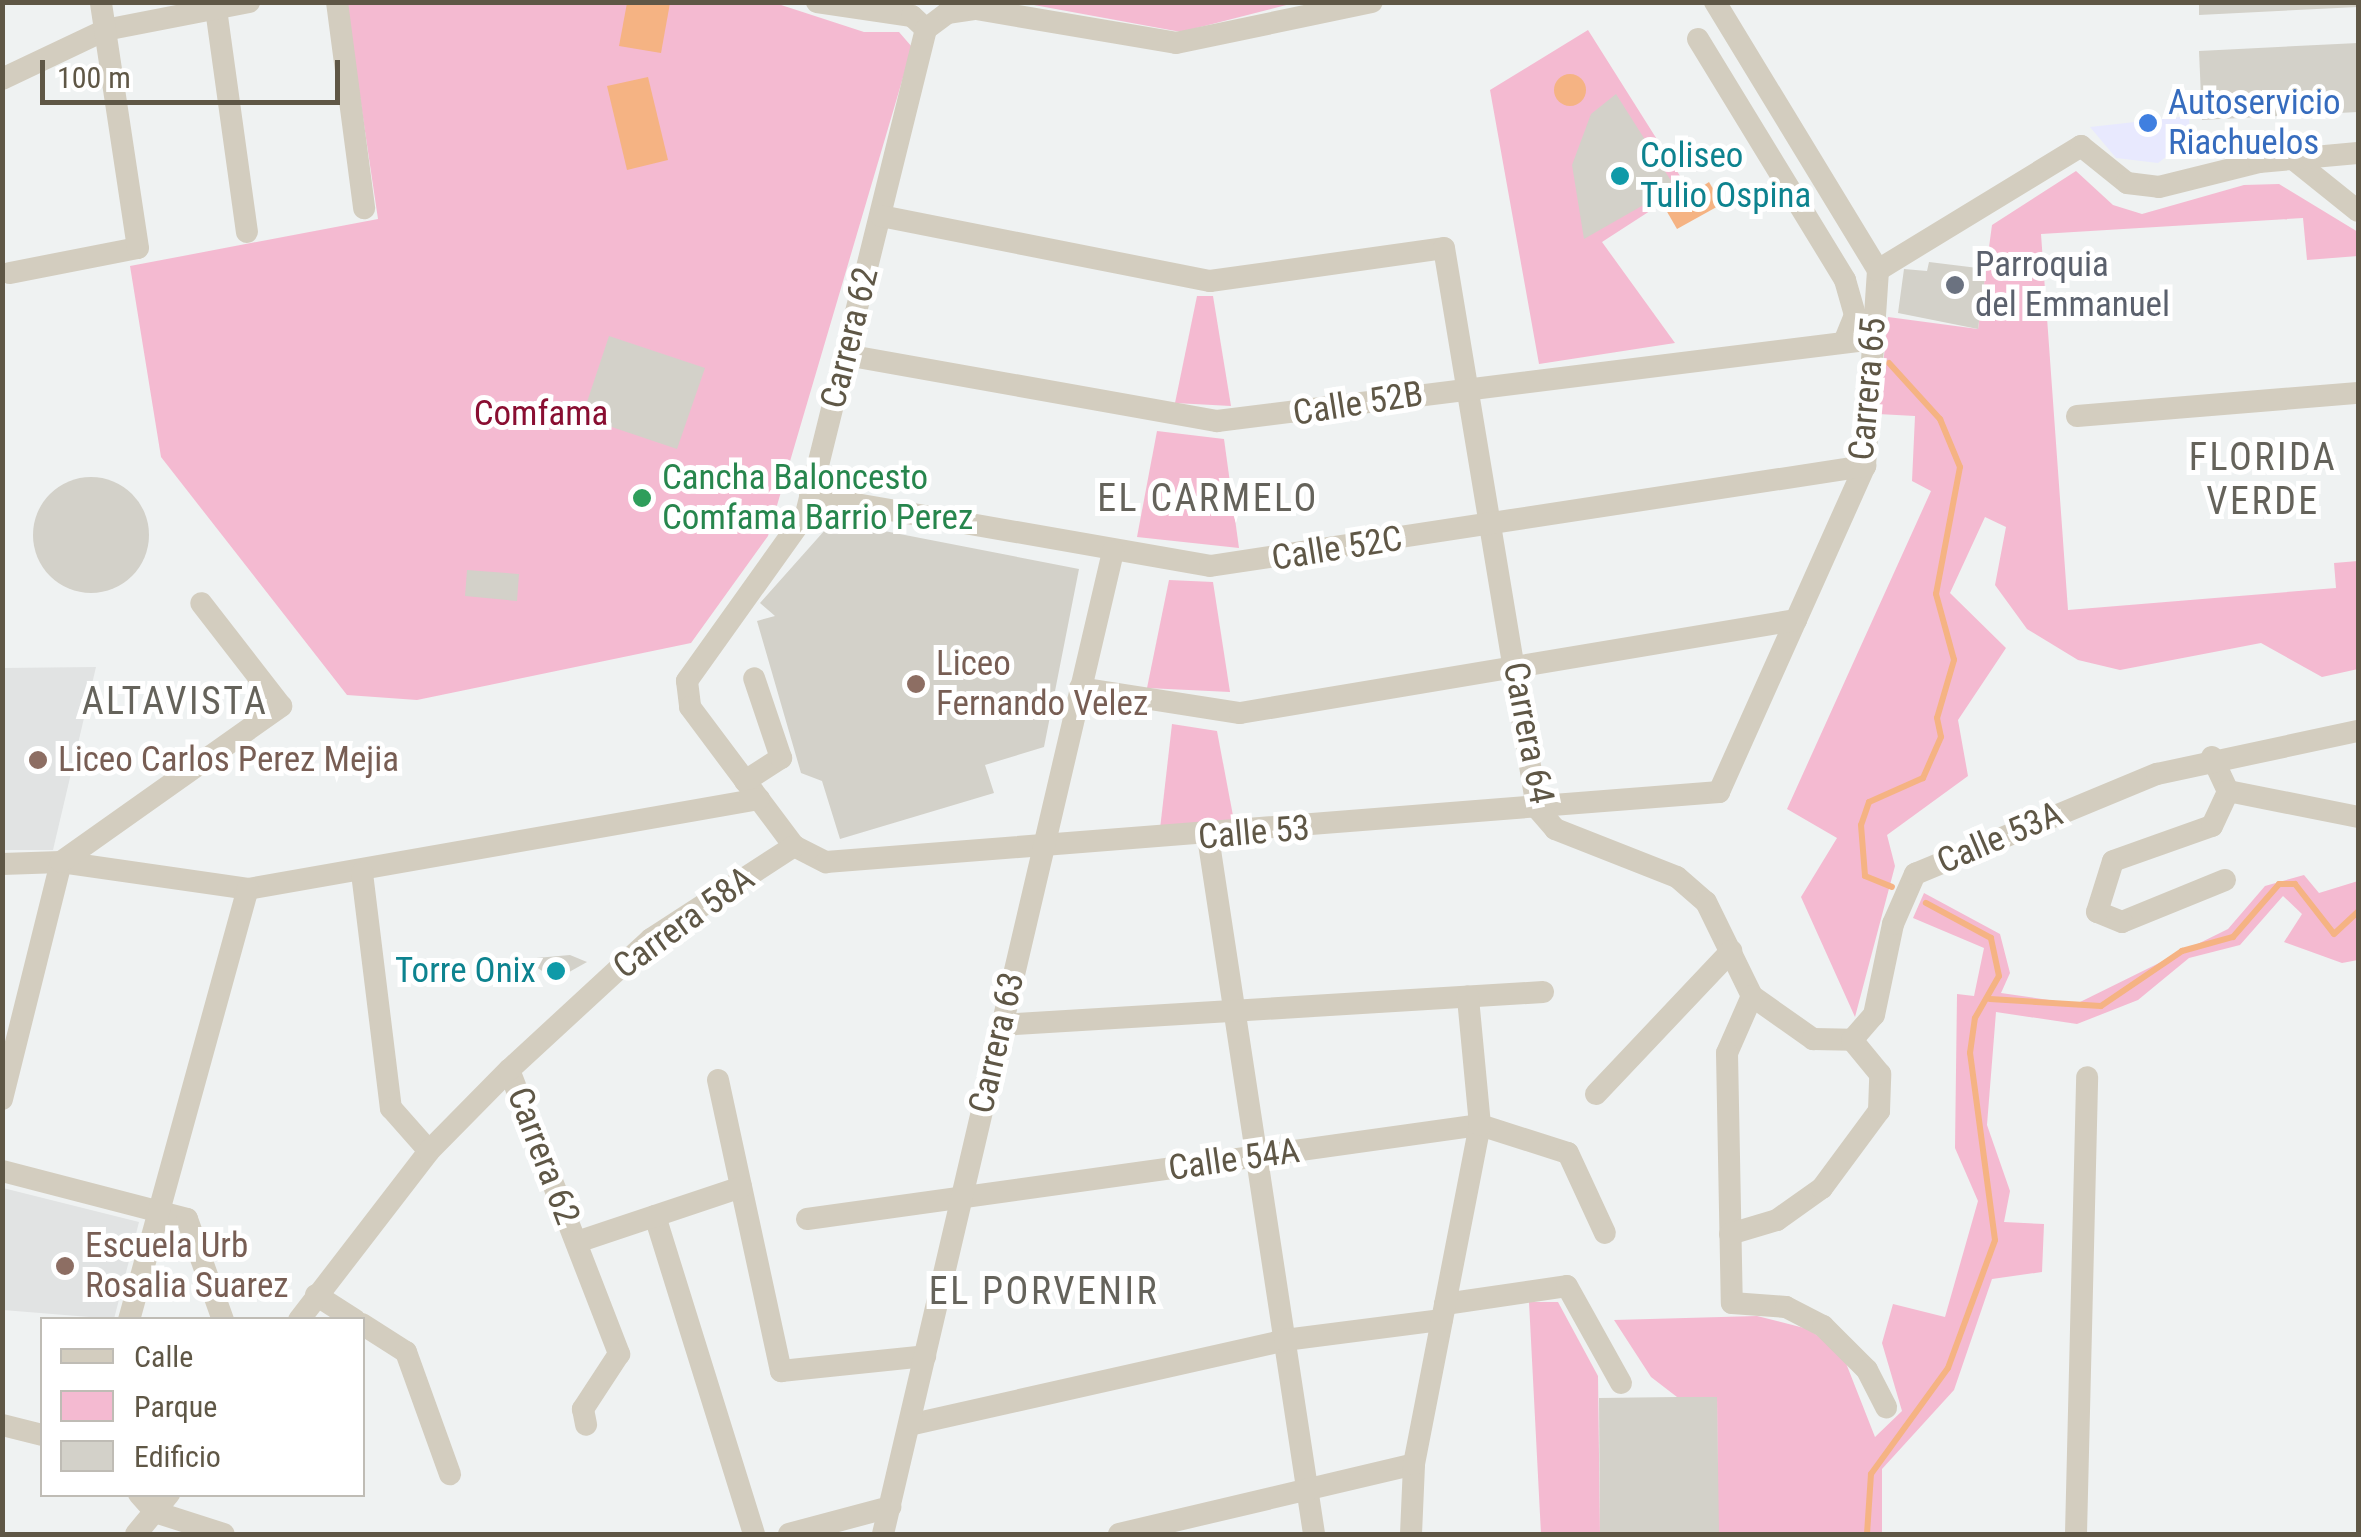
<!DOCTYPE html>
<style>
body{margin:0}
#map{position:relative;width:2361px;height:1537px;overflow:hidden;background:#eff2f2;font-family:"Roboto Condensed",sans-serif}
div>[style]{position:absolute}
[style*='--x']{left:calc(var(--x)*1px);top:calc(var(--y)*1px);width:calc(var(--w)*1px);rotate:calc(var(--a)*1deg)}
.commercial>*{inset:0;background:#e8e9fe}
.education>*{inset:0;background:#e1e3e3}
.green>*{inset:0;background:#f4bad1}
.water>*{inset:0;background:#f5b383}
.round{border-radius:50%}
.stream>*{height:6px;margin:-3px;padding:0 3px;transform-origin:3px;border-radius:3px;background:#f5b383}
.building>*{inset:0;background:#d3d1c9}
.minor>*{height:22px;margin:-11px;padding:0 11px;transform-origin:11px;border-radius:11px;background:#d3cdbf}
.dots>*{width:28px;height:28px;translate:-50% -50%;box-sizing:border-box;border:5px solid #fff;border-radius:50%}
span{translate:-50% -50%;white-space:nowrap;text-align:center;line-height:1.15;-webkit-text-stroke:10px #fff;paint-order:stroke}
.shop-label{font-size:35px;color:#366cbe}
.left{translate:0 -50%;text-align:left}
.culture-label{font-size:35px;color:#0d838f}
.right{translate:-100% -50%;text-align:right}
.worship-label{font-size:35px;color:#5b616d}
.street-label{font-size:35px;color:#5f5746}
.park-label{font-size:35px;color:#890e31}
.leisure-label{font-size:35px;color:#27864d}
.education-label{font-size:35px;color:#785e54}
.neighbourhood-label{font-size:38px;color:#65635b;letter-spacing:2.5px}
.frame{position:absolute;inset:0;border:5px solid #5f5746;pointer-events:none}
.legend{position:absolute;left:40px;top:1317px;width:325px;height:180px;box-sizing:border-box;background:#fff;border:2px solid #bfbcb5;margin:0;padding:12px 18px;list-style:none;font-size:30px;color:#5f5746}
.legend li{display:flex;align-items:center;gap:20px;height:50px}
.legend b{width:50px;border:2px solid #bfbcb5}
.scale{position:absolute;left:40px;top:60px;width:300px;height:45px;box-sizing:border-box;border:5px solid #5f5746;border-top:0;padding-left:12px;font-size:30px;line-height:35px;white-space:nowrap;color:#5f5746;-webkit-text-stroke:8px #fff;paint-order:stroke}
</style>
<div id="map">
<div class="commercial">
<div style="clip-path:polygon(2189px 116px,2190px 139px,2158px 163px,2116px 158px,2090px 127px)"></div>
</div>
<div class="education">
<div style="clip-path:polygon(96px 667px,53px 850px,3px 850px,3px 668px)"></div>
<div style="clip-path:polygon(3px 1188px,139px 1222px,114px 1319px,3px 1310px)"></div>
</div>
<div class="green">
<div style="clip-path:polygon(346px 3px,775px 3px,864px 32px,899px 32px,912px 47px,768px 536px,691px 643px,417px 700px,347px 695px,161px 457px,130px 266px,378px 219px)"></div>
<div style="clip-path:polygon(1023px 3px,1294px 3px,1181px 32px)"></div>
<div style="clip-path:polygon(1588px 30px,1687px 187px,1602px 242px,1675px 343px,1539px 364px,1490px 90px)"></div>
<div style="clip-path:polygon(2076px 171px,2113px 205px,2142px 214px,2244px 185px,2279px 184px,2358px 232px,2358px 256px,2307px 260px,2303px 218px,2041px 234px,2068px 610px,2336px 588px,2334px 563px,2358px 561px,2358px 669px,2322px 677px,2261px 643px,2120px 670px,2078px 660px,2027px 629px,1995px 585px,2006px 527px,1985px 517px,1950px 593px,2006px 648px,1958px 720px,1968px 776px,1887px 835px,1895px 866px,1855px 1017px,1801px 897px,1837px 838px,1787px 809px,1931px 491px,1912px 481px,1915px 416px,1878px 414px,1888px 317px,1978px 329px,1992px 225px)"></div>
<div style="clip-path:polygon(1197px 296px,1213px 296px,1231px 406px,1175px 403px)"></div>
<div style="clip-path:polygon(1157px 431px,1224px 439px,1239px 548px,1137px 537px)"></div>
<div style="clip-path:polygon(1169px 580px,1213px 582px,1230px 692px,1147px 688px)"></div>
<div style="clip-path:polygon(1172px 724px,1217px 731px,1234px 821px,1160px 829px)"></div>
<div style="clip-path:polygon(2304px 875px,2319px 893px,2358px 881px,2358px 960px,2342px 963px,2284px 942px,2302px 914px,2283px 896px,2240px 945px,2189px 958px,2138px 1000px,2077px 1024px,1996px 1012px,1987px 1125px,2010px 1191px,2004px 1222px,2044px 1224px,2042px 1272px,1992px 1279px,1954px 1390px,1882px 1469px,1882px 1534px,1541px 1534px,1529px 1302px,1558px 1302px,1598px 1376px,1600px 1533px,1718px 1532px,1717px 1397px,1677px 1397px,1651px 1377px,1614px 1320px,1757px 1316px,1808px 1329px,1842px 1353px,1875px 1437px,1902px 1411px,1882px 1343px,1893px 1304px,1945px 1317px,1978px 1201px,1955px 1148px,1957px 994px,1974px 996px,1984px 948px,1913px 918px,1924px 893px,2000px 934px,2010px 973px,2001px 993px,2076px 1004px,2228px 929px,2265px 886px)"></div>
</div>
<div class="water">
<div style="clip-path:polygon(627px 3px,670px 3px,661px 53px,619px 46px)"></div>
<div class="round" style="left:1554px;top:74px;width:32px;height:32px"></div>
<div style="clip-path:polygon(648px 77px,668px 160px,627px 170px,607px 86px)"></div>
<div style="clip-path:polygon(1709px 182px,1722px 204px,1677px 229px,1666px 210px)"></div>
</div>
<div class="stream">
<div style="--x:1889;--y:363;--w:76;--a:47.7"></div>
<div style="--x:1940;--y:419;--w:52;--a:67.4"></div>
<div style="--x:1960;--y:467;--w:129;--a:100.7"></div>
<div style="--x:1936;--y:594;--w:68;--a:74.7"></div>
<div style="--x:1954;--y:660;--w:60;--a:106.3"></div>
<div style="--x:1937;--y:718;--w:19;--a:78"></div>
<div style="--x:1941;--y:737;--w:45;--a:113.7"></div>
<div style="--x:1923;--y:778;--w:59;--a:156"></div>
<div style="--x:1869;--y:802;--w:24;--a:109"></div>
<div style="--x:1861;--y:825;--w:51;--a:85.5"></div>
<div style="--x:1865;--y:876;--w:29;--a:22"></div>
<div style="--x:1990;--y:999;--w:111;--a:3.6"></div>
<div style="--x:2101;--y:1006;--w:98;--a:-34.2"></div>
<div style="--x:2182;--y:951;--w:53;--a:-15.4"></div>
<div style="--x:2233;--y:937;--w:70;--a:-49"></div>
<div style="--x:2279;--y:884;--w:16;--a:0"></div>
<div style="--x:2295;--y:884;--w:63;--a:52"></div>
<div style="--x:2334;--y:934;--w:33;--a:-43"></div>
<div style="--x:1867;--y:1534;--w:60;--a:-86.2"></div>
<div style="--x:1871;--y:1474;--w:131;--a:-54"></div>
<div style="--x:1948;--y:1368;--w:136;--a:-69.8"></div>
<div style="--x:1995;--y:1240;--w:189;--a:-97.6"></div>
<div style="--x:1970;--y:1053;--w:35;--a:-82"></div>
<div style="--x:1975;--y:1018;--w:48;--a:-60.3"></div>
<div style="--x:1999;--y:976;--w:39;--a:-102"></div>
<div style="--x:1991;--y:938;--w:74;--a:-151.7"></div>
</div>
<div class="building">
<div style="clip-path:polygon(2199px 2px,2358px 2px,2358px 7px,2199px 15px)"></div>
<div style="clip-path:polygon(2358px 43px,2358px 112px,2202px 120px,2199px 51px)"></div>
<div style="clip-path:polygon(1616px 94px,1675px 187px,1584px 239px,1572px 165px,1591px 114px)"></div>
<div style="clip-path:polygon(1929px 262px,1986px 269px,1978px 329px,1898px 313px,1904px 269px,1927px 271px)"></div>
<div style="clip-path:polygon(609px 336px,705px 368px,677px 449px,582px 417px)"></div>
<div class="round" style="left:33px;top:477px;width:116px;height:116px"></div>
<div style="clip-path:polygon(833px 521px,1079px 569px,1044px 747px,985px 765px,994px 793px,840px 839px,822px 781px,801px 773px,757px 621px,775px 616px,760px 603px)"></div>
<div style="clip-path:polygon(467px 570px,519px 574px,517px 601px,465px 596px)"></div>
<div style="clip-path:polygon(570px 955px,587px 962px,555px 980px,525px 959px)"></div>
<div style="clip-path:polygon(1677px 1397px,1717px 1397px,1719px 1532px,1600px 1533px,1599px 1398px)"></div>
</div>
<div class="minor">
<div style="--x:337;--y:2;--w:208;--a:82.5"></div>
<div style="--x:817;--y:2;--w:96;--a:8.4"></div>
<div style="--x:912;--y:16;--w:19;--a:43"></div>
<div style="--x:216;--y:9;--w:225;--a:82.1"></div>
<div style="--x:926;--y:29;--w:500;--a:103.9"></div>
<div style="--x:806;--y:514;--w:205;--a:125.5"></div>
<div style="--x:687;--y:681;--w:26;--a:83"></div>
<div style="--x:690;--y:707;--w:174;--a:53.2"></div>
<div style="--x:794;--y:846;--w:36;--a:27"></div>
<div style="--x:826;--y:862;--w:896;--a:-4.48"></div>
<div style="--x:1719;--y:792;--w:357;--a:-65.9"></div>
<div style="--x:1865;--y:466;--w:196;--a:-86.2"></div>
<div style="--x:1878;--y:270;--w:314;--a:-121.3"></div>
<div style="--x:926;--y:29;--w:26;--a:-37"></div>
<div style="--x:947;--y:13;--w:29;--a:-8"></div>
<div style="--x:976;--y:9;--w:203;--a:9.6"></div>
<div style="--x:1176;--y:43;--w:200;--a:-11.8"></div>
<div style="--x:1698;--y:39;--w:282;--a:58.6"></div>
<div style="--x:1845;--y:280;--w:36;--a:74"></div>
<div style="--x:1855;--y:315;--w:29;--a:112"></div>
<div style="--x:2;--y:79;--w:114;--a:-25.4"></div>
<div style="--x:105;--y:30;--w:147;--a:-11"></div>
<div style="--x:2293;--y:159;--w:83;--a:38.7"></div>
<div style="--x:881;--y:216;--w:335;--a:11.2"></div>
<div style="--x:1210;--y:281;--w:236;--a:-8"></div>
<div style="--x:1444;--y:248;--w:568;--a:80.57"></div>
<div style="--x:1537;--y:808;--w:28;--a:49"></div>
<div style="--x:1555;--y:829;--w:131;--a:21.5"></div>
<div style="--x:1677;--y:877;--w:38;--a:41"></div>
<div style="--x:1706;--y:902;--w:105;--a:63.9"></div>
<div style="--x:1752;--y:996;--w:75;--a:35.2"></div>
<div style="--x:1813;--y:1039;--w:39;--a:1"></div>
<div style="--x:1878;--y:270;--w:238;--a:-31.4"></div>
<div style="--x:2081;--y:146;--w:59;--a:38.8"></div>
<div style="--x:2127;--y:183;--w:32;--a:7"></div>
<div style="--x:2159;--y:187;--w:103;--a:-14"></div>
<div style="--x:2259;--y:162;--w:99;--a:-5.2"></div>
<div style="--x:10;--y:273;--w:130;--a:-11.1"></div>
<div style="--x:138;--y:248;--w:249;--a:-98.6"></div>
<div style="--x:846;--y:355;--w:377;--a:10.1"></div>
<div style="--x:1217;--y:421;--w:662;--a:-7.11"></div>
<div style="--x:2077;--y:416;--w:282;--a:-4.7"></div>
<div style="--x:810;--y:496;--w:406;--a:9.9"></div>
<div style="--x:1210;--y:566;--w:663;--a:-8.68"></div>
<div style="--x:1080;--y:688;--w:162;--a:8.9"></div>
<div style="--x:1240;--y:713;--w:564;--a:-9.5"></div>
<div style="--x:2212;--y:757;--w:38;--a:65"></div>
<div style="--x:2228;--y:791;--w:133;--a:11.3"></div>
<div style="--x:745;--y:781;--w:43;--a:-32.6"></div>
<div style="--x:781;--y:758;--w:84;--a:-108.6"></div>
<div style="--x:1208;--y:837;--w:705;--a:81.35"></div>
<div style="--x:2;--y:864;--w:59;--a:-1.9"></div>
<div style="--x:61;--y:862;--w:189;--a:8.2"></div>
<div style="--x:248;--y:889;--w:519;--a:-9.99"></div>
<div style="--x:362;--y:873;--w:237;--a:83"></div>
<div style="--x:391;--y:1108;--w:57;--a:48.5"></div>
<div style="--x:2225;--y:880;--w:111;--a:157.8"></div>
<div style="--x:2122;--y:922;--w:27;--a:-158"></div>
<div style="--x:2097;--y:912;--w:53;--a:-72.6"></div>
<div style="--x:2113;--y:861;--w:105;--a:-19.5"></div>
<div style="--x:2212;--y:826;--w:38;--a:-65"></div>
<div style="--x:1752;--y:996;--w:62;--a:113.7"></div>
<div style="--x:1727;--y:1053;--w:250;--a:88.9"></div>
<div style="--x:1732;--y:1303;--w:54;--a:4.2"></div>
<div style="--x:1786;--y:1307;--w:42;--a:27.2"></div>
<div style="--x:1823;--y:1326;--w:62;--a:45"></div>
<div style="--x:1867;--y:1370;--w:42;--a:62.8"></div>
<div style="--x:1001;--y:1025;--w:543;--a:-3.48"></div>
<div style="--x:1852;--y:1040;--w:33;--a:-49"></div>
<div style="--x:1874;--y:1015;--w:93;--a:-78.2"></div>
<div style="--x:1893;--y:924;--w:55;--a:-66.3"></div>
<div style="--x:1915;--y:874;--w:262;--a:-22.5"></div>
<div style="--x:2157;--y:774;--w:206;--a:-12.1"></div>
<div style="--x:509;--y:1070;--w:305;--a:68.8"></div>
<div style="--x:619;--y:1354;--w:66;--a:123.2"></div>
<div style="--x:583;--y:1409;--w:16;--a:79"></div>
<div style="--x:718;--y:1080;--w:298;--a:77.8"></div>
<div style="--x:781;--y:1371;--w:145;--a:-5.9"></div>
<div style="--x:1596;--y:1094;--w:197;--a:-46.6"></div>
<div style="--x:2;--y:1099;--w:244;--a:-76"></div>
<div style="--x:61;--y:862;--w:270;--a:-35.3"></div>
<div style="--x:281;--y:706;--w:130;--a:-127.8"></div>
<div style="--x:2;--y:1171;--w:191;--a:14.5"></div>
<div style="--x:187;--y:1219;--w:107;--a:70.4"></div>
<div style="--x:655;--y:1216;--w:333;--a:72.7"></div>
<div style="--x:807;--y:1219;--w:680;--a:-7.95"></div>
<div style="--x:1480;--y:1125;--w:92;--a:17.7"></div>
<div style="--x:1568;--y:1153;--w:88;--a:65.2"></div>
<div style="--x:1730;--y:1234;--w:49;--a:-16.6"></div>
<div style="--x:1777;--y:1220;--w:55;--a:-35.4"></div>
<div style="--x:1822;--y:1188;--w:96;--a:-53.5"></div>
<div style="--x:1879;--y:1111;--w:37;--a:-88"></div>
<div style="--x:1880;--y:1074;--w:44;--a:-129.5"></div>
<div style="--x:577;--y:1242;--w:173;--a:-18.5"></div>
<div style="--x:316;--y:1295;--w:46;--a:32.7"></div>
<div style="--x:1445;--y:1304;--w:123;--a:-8.4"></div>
<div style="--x:1567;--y:1286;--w:111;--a:60.9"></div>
<div style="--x:129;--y:1320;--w:447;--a:-74.6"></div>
<div style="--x:299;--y:1320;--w:213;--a:-52.4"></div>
<div style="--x:429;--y:1151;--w:114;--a:-45.4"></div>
<div style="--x:509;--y:1070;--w:193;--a:-42.7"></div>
<div style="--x:651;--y:939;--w:171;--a:-33"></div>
<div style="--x:362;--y:1324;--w:52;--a:32.5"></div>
<div style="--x:406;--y:1352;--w:130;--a:70.2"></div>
<div style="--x:2;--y:1425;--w:41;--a:14"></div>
<div style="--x:909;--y:1425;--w:385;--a:-12.7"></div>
<div style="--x:1285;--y:1340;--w:158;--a:-7.3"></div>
<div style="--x:139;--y:1494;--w:24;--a:48"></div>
<div style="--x:155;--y:1512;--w:72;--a:17.7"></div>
<div style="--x:136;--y:1534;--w:52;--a:-50.5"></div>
<div style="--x:789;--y:1534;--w:105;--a:-15"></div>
<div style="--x:883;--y:1534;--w:1009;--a:-76.82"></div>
<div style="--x:1119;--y:1534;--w:303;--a:-13.3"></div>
<div style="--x:1411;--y:1534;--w:70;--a:-87.5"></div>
<div style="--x:1414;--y:1464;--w:345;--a:-79"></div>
<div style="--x:1480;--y:1125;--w:129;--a:-95.4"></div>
<div style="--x:2076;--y:1534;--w:457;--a:-88.6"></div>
</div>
<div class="dots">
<div style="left:2148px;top:123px;background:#3f7fe0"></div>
<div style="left:1620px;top:176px;background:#0f9aa8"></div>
<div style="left:1955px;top:285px;background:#6b7280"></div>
<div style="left:642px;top:498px;background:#2e9e5b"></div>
<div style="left:916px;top:684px;background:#8d6e63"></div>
<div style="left:38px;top:760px;background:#8d6e63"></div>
<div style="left:556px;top:971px;background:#0f9aa8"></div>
<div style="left:65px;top:1266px;background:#8d6e63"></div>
</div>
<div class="shop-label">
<span class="left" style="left:2168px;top:123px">Autoservicio<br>Riachuelos</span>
</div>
<div class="culture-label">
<span class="left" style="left:1640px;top:176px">Coliseo<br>Tulio Ospina</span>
<span class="right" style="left:536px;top:971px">Torre Onix</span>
</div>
<div class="worship-label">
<span class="left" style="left:1975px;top:285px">Parroquia<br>del Emmanuel</span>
</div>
<div class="street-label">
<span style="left:850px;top:338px;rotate:-76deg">Carrera 62</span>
<span style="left:1868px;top:389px;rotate:-85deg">Carrera 65</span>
<span style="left:1358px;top:404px;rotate:-9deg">Calle 52B</span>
<span style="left:1337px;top:549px;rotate:-9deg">Calle 52C</span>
<span style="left:1528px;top:733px;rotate:79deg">Carrera 64</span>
<span style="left:1254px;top:833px;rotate:-5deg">Calle 53</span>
<span style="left:2000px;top:838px;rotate:-23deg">Calle 53A</span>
<span style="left:684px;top:923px;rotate:-36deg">Carrera 58A</span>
<span style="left:997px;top:1043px;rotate:-77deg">Carrera 63</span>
<span style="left:543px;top:1156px;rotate:69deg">Carrera 62</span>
<span style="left:1234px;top:1160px;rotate:-8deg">Calle 54A</span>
</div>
<div class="park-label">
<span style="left:541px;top:414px">Comfama</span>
</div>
<div class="leisure-label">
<span class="left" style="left:662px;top:498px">Cancha Baloncesto<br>Comfama Barrio Perez</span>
</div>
<div class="education-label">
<span class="left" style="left:936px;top:684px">Liceo<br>Fernando Velez</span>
<span class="left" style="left:58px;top:760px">Liceo Carlos Perez Mejia</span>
<span class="left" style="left:85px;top:1266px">Escuela Urb<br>Rosalia Suarez</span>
</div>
<div class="neighbourhood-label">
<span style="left:2263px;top:480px">FLORIDA<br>VERDE</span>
<span style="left:1208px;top:499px">EL CARMELO</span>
<span style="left:175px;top:702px">ALTAVISTA</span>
<span style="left:1044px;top:1292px">EL PORVENIR</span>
</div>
<div class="frame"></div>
<ul class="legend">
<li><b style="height:12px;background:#d3cdbf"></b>Calle</li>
<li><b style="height:28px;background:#f4bad1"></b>Parque</li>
<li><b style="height:28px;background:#d3d1c9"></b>Edificio</li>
</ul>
<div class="scale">100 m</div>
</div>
